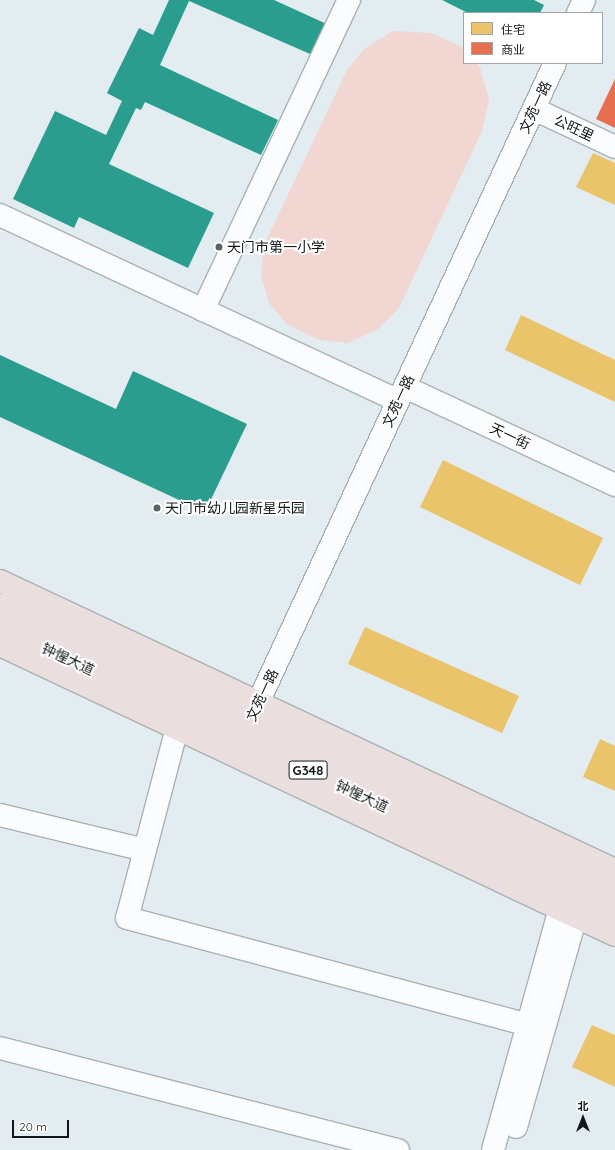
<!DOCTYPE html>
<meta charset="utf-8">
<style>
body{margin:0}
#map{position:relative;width:615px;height:1150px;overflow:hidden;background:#e3ecf0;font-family:Quicksand,"Noto Sans SC",sans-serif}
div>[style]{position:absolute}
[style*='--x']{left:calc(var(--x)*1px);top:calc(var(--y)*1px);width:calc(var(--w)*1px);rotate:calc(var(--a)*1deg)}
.green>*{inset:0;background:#f1d6d1}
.homes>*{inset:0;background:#e9c46a}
.shops>*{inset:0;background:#e76f51}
.schools>*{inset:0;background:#2a9d8f}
.roads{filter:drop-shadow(1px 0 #aab1b4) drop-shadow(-1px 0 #aab1b4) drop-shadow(0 1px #aab1b4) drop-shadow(0 -1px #aab1b4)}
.minor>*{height:22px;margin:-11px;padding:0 11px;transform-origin:11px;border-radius:11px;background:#fbfcfd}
.highway>*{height:22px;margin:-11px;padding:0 11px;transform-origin:11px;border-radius:11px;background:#eadfde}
.dots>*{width:11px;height:11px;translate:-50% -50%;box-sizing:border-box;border:2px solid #fff;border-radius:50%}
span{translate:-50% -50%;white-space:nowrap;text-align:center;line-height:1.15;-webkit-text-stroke:4px #fff;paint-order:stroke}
.shield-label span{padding:1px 3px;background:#fff;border:1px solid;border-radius:3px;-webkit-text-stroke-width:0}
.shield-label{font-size:13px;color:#12181a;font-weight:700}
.street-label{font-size:14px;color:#12181a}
.poi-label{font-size:14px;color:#12181a}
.left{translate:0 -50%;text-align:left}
.legend{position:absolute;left:463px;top:12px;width:140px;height:52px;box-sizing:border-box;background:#fff;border:1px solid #a0a3a3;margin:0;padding:5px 7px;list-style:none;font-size:12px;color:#12181a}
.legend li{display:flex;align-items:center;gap:8px;height:20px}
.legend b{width:20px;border:1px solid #a0a3a3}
.north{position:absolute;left:563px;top:1098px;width:40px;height:40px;-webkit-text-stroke:3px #fff;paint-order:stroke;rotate:0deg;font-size:11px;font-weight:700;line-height:16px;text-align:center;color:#12181a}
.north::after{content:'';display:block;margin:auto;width:14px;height:18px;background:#12181a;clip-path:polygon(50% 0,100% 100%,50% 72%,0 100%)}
.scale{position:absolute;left:12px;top:1120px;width:57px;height:18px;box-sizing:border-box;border:2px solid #12181a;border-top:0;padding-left:5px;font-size:12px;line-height:14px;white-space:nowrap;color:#12181a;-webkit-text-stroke:3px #fff;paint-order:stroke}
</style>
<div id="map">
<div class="green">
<div style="clip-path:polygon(393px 31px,431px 33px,462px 47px,464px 63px,476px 63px,480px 68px,489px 99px,482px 131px,399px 308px,378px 329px,348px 343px,319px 340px,287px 324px,269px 303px,261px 275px,264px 245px,347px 70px,364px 49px)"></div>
</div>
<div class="homes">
<div style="clip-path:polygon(593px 153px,615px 163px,615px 205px,576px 187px)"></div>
<div style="clip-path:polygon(521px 315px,615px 360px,615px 402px,505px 350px)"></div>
<div style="clip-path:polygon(443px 460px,603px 538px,580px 585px,420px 507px)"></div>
<div style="clip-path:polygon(365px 627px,519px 696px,502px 733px,348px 664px)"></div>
<div style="clip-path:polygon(600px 739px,615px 746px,615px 791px,583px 777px)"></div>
<div style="clip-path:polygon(592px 1025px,615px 1035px,615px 1087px,572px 1067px)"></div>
</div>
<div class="shops">
<div style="clip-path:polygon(615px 79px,615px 128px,596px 119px)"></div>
</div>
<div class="schools">
<div style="clip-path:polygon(169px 0,274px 0,331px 26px,317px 57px,189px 1px,160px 65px,278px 120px,261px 155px,145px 102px,141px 110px,136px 108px,109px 164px,214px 213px,188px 268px,79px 217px,74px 228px,13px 199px,55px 111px,106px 135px,122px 101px,107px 93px,139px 28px,153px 35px)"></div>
<div style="clip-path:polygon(442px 0,534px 0,544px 5px,540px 13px,468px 13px)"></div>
<div style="clip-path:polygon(0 355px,116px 409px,133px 371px,247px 424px,205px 512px,0 417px)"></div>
</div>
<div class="roads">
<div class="minor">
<div style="--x:578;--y:13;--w:14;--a:-65"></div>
<div style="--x:534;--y:109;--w:89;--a:25.1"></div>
<div style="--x:0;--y:215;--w:439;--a:25"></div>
<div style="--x:203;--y:310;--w:343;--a:-64.8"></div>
<div style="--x:405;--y:387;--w:232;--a:25"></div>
<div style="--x:250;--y:720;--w:724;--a:-65.1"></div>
<div style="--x:177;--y:728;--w:196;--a:104.7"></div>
<div style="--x:127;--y:918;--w:415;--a:14.9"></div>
<div style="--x:0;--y:815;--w:149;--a:13.6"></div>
<div style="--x:0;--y:1048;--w:411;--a:14.4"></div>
<div style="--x:516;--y:1127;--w:218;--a:-74.1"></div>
<div style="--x:493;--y:1150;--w:250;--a:-74.5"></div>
</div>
<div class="highway">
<div style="--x:0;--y:581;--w:680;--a:25.17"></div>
<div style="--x:0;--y:605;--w:679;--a:25.02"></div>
<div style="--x:0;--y:627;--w:679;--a:25.02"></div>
<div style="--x:0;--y:645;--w:680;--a:25.25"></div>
</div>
</div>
<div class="dots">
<div style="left:219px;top:247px;background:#5b6265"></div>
<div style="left:157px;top:508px;background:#5b6265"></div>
</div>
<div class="shield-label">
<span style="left:308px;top:770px">G348</span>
</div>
<div class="street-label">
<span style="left:535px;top:107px;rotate:-65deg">文苑一路</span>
<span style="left:574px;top:128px;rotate:25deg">公旺里</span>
<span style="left:398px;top:401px;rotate:-65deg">文苑一路</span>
<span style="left:510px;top:436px;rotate:25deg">天一街</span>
<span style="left:68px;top:659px;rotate:25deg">钟惺大道</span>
<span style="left:262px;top:695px;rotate:-65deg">文苑一路</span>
<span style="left:362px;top:796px;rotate:25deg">钟惺大道</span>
</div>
<div class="poi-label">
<span class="left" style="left:227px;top:247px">天门市第一小学</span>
<span class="left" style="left:165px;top:508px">天门市幼儿园新星乐园</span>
</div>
<ul class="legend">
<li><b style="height:11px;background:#e9c46a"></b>住宅</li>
<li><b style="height:11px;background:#e76f51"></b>商业</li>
</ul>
<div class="north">北</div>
<div class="scale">20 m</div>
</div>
